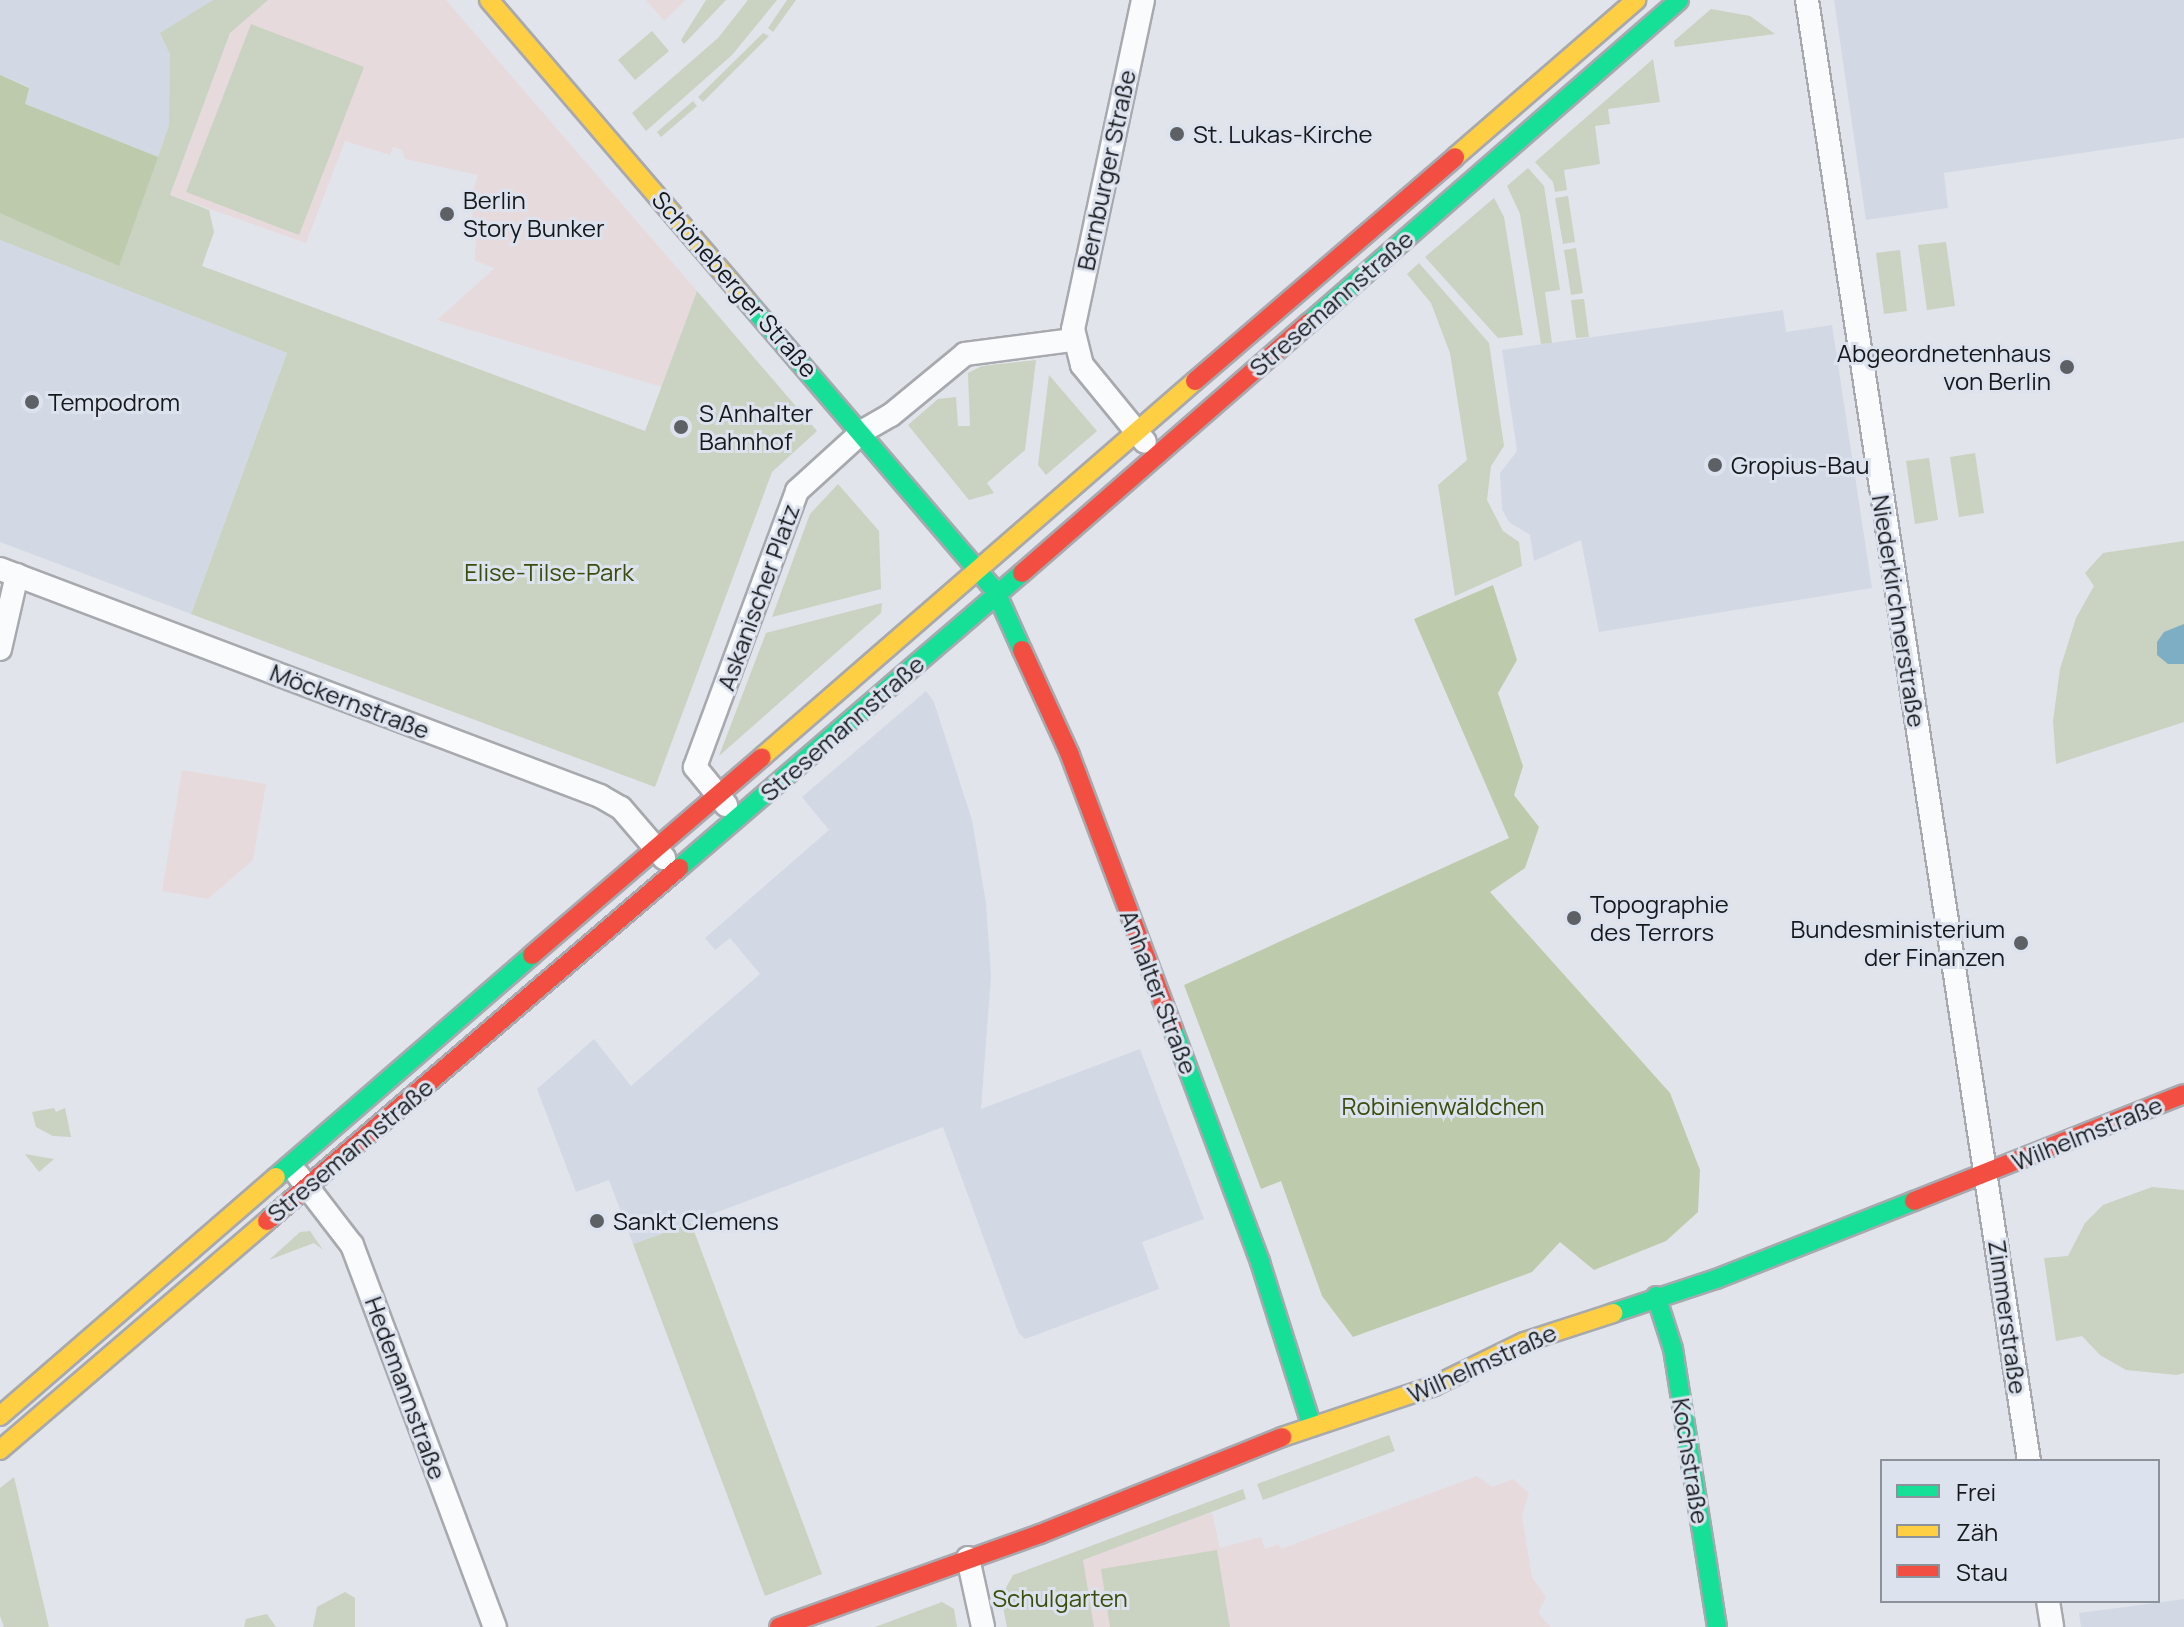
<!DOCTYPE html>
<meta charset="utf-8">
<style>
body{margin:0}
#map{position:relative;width:2184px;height:1627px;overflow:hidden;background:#e1e4ea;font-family:Manrope,sans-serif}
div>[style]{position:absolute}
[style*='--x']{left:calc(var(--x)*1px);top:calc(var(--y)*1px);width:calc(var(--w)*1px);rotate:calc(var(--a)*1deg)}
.built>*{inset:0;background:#d2d9e5}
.education>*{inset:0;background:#e7dadd}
.green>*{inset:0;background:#cad2c1}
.forest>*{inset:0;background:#becaac}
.water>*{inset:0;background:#7eaec4}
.roads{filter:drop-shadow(2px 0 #a7a9ae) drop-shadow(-2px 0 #a7a9ae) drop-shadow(0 2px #a7a9ae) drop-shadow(0 -2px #a7a9ae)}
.street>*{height:22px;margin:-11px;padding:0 11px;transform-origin:11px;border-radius:11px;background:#fafbfc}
.fast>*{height:18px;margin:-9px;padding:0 9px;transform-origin:9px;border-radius:9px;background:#16e098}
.slow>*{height:18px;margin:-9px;padding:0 9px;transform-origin:9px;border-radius:9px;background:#ffcf43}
.jam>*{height:18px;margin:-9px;padding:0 9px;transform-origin:9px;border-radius:9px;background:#f24e42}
.dots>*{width:22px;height:22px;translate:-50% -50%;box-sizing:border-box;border:4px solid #dde3ee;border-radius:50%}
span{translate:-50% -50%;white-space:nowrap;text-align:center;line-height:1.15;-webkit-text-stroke:6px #dde3ee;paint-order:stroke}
.poi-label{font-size:24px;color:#16191c}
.left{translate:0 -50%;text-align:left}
.right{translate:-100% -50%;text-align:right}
.street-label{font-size:24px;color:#16191c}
.park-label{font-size:24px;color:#3c4c0a}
.legend{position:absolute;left:1880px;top:1459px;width:280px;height:144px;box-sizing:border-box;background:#dde3ee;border:2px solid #8d929a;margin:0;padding:10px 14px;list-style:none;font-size:24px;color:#16191c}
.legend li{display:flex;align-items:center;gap:16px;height:40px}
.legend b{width:40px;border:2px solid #8d929a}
</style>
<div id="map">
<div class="built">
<div style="clip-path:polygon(0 0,213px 0,180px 22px,170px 54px,169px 125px,158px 157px,25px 104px,29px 87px,0 75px)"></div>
<div style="clip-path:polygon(1834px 0,2184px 0,2184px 138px,1944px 173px,1948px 208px,1866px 220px)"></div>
<div style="clip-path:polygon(0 240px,287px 353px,191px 614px,0 542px)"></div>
<div style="clip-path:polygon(1783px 310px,1786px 332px,1832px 325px,1872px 588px,1599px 632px,1581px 540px,1534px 561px,1530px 535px,1509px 522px,1502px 509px,1500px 473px,1517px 451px,1502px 350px)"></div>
<div style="clip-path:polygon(926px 691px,934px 702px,972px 820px,986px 903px,991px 976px,981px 1109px,1140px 1049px,1204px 1219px,1142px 1242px,1159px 1289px,1025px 1339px,1018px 1332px,943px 1127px,633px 1244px,609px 1180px,576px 1192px,537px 1089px,594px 1039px,631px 1086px,760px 974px,730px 938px,715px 950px,705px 938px,829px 830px,802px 797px)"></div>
<div style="clip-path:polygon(2184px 1599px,2184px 1627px,2081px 1627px,2079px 1613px)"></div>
</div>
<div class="education">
<div style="clip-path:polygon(268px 0,446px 0,697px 291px,662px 387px,437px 320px,495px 268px,475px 261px,476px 229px,468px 228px,475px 207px,468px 204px,478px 175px,405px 159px,402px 150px,393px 147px,390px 155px,345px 141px,306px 243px,170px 195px,230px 33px)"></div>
<div style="clip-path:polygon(646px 0,686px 0,664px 21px)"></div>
<div style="clip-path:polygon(182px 770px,266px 784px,253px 860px,208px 899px,162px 891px)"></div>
<div style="clip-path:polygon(1477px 1476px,1492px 1487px,1513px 1479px,1529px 1493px,1522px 1516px,1532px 1577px,1546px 1597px,1538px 1613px,1551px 1627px,1007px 1627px,1001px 1597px,1007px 1588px,1212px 1512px,1220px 1548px,1261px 1537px,1265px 1549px,1279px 1544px,1281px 1549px)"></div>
</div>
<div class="green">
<div style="clip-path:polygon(213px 0,268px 0,230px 33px,170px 195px,209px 210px,214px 232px,202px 266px,645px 431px,697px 291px,817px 431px,772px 472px,655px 787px,191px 614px,287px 353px,0 240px,0 75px,29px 88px,25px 104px,158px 157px,169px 125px,170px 54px,160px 33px)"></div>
<div style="clip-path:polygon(706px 0,726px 0,684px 44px,681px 40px)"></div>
<div style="clip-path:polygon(748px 0,777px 0,732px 55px,646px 131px,632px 113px,718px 38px)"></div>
<div style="clip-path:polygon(787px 0,796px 0,773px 32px,768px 28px)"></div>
<div style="clip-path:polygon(1711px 9px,1750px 16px,1775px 34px,1675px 47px,1674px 41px)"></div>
<div style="clip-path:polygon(251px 24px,364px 67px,299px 235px,186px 192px)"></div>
<div style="clip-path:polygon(652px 31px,669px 51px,635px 80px,618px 60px)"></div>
<div style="clip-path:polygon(763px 33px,769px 36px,703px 102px,698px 97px)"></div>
<div style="clip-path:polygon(1653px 59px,1660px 102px,1608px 109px,1610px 124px,1595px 126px,1600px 164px,1564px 170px,1567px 190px,1555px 192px,1553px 182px,1535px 162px)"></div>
<div style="clip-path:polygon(693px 101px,697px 106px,661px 137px,657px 132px)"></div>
<div style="clip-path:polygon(1528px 168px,1544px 186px,1560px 290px,1545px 292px,1552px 343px,1541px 344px,1520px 214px,1507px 186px)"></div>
<div style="clip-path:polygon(1568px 196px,1575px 242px,1563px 244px,1555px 198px)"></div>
<div style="clip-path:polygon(1494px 198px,1504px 217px,1523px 335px,1498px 338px,1425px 257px)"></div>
<div style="clip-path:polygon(1946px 242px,1955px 306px,1927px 310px,1918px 245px)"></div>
<div style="clip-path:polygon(1576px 248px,1583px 293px,1571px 295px,1564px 250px)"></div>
<div style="clip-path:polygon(1900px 250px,1907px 311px,1884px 314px,1876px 253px)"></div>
<div style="clip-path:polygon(1419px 263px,1489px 343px,1504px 446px,1491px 466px,1487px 500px,1503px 531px,1519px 542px,1522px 566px,1455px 596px,1438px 485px,1467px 460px,1450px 353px,1431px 303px,1407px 274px)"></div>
<div style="clip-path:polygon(1584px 299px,1589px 337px,1576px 338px,1571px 300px)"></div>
<div style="clip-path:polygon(1036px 360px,1025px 450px,987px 483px,994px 493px,969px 500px,908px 425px,938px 399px,956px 397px,958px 426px,970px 426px,968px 373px,982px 366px)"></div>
<div style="clip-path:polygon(1049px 375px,1097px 431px,1046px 475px,1038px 465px)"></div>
<div style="clip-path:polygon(1975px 453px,1984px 513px,1959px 517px,1950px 457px)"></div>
<div style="clip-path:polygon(1929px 458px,1938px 520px,1915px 524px,1906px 461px)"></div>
<div style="clip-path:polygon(838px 484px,879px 531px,881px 589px,772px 617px,810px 514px)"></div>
<div style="clip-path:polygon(2184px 541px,2184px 722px,2056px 764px,2053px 721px,2060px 669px,2076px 618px,2094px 586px,2085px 573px,2103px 553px)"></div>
<div style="clip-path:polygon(882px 603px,881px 613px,719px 756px,766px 633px)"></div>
<div style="clip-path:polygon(54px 1108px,56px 1112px,65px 1108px,71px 1137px,53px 1136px,36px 1127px,32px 1112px)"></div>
<div style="clip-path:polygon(25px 1154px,54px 1159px,39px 1172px)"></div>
<div style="clip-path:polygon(2152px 1187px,2184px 1190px,2184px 1373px,2177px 1375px,2126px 1370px,2100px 1355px,2082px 1336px,2056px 1341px,2044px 1258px,2068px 1256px,2085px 1223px,2103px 1205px)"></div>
<div style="clip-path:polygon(691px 1223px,822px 1574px,765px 1596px,633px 1244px)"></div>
<div style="clip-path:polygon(310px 1231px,323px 1250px,314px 1243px,269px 1260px,300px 1232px)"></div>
<div style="clip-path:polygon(1389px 1435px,1395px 1451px,1263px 1500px,1257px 1484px)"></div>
<div style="clip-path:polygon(14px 1477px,49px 1627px,4px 1627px,0 1616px,0 1488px)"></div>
<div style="clip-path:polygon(1243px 1489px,1246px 1499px,1083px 1560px,1094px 1627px,1007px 1627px,1001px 1597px,1013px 1575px)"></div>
<div style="clip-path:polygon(1217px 1550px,1230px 1627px,1110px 1627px,1101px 1569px)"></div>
<div style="clip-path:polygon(345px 1592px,355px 1598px,355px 1627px,313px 1627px,317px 1607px)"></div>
<div style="clip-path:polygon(942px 1602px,954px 1609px,957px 1627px,875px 1627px)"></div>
<div style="clip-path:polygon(267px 1614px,276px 1627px,244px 1627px,246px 1619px)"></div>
</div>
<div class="forest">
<div style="clip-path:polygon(0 75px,29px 88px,25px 104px,158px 157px,119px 266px,0 213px)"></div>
<div style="clip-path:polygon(1493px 585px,1517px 660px,1498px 693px,1523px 766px,1514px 795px,1539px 827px,1525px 868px,1490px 892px,1670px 1093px,1700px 1170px,1698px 1212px,1666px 1241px,1594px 1270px,1560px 1242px,1532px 1272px,1353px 1337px,1322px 1296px,1281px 1181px,1261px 1189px,1184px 985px,1509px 838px,1414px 619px)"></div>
</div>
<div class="water">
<div style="clip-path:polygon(2184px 624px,2184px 664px,2168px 664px,2157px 655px,2157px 642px,2164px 632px)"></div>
</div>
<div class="roads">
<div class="street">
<div style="--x:1143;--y:0;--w:336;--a:102"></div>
<div style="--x:1073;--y:329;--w:37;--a:76"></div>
<div style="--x:1082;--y:365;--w:99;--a:50.7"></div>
<div style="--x:1807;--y:0;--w:1478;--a:81.36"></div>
<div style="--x:0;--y:569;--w:642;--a:20.72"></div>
<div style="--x:600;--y:796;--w:24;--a:30"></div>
<div style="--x:621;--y:808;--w:66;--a:49.3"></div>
<div style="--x:0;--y:649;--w:76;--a:-77.1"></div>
<div style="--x:726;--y:805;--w:49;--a:-129.2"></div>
<div style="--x:695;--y:767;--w:294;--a:-69.7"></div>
<div style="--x:797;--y:491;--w:89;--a:-42.3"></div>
<div style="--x:863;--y:431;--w:32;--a:-30"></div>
<div style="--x:891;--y:415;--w:96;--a:-39.5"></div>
<div style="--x:965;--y:354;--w:109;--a:-7.4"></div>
<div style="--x:298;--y:1175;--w:88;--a:52.4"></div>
<div style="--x:352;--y:1245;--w:408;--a:69.5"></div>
<div style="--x:968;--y:1558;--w:71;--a:77.7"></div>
<div style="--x:2048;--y:1601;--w:26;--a:81"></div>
</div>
<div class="fast">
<div style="--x:746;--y:300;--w:384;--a:49.4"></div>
<div style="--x:996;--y:592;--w:64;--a:65.9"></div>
<div style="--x:1309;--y:323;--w:491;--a:-41.1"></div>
<div style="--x:679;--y:868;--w:452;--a:-40.7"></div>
<div style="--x:1173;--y:1029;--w:249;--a:69.5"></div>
<div style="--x:1260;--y:1262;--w:173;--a:72.5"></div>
<div style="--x:276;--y:1177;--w:339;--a:-40.9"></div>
<div style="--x:1656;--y:1296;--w:56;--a:72.2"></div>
<div style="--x:1673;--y:1349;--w:281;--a:81"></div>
<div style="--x:1613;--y:1313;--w:108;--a:-18.3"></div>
<div style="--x:1716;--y:1279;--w:213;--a:-21.5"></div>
</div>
<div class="slow">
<div style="--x:489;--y:0;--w:395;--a:49.4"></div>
<div style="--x:1455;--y:157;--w:240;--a:-40.9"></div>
<div style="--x:762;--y:757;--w:573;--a:-40.97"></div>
<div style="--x:0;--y:1416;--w:365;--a:-40.9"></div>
<div style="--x:1282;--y:1437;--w:160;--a:-18.5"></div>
<div style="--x:1434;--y:1386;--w:100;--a:-26.1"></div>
<div style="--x:1524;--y:1342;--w:94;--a:-18"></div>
<div style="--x:0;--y:1450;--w:352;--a:-40.6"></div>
</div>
<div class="jam">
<div style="--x:1195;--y:381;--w:343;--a:-40.7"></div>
<div style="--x:1022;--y:573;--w:381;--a:-41.1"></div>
<div style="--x:1022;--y:650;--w:115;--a:65.4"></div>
<div style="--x:1070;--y:755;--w:293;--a:69.4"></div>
<div style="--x:532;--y:955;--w:303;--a:-40.7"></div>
<div style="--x:1914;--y:1201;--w:290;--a:-21.6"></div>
<div style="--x:267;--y:1221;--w:543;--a:-40.59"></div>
<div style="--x:779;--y:1627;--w:277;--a:-19.6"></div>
<div style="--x:1040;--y:1534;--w:261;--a:-21.8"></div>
</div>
</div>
<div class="dots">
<div style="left:1177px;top:134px;background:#5d6064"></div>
<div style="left:447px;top:214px;background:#5d6064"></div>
<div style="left:2067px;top:367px;background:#5d6064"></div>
<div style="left:32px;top:402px;background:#5d6064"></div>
<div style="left:681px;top:427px;background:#5d6064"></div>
<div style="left:1715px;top:465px;background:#5d6064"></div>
<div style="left:1574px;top:918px;background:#5d6064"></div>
<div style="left:2021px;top:943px;background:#5d6064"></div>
<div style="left:597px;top:1221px;background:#5d6064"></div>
</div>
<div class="poi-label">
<span class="left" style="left:1193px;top:134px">St. Lukas-Kirche</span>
<span class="left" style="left:463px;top:214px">Berlin<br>Story Bunker</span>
<span class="right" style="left:2051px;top:367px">Abgeordnetenhaus<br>von Berlin</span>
<span class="left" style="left:48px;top:402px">Tempodrom</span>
<span class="left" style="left:699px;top:427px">S Anhalter<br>Bahnhof</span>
<span class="left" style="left:1731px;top:465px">Gropius-Bau</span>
<span class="left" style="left:1590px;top:918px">Topographie<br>des Terrors</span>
<span class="right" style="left:2005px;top:943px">Bundesministerium<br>der Finanzen</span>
<span class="left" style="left:613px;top:1221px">Sankt Clemens</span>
</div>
<div class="street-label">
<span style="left:1106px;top:170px;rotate:-78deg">Bernburger Straße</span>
<span style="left:735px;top:284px;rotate:49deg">Schöneberger Straße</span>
<span style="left:1331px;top:303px;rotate:-41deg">Stresemannstraße</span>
<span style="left:758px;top:597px;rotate:-70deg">Askanischer Platz</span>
<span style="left:1899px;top:611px;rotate:81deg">Niederkirchnerstraße</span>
<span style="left:350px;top:701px;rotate:21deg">Möckernstraße</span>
<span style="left:842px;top:728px;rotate:-41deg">Stresemannstraße</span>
<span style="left:1159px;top:992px;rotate:69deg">Anhalter Straße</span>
<span style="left:2087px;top:1133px;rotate:-22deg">Wilhelmstraße</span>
<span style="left:350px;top:1150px;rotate:-40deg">Stresemannstraße</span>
<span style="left:2008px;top:1317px;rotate:82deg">Zimmerstraße</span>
<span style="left:1482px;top:1363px;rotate:-24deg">Wilhelmstraße</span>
<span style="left:406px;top:1388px;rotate:70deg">Hedemannstraße</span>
<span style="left:1691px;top:1461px;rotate:81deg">Kochstraße</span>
</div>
<div class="park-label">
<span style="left:549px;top:572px">Elise-Tilse-Park</span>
<span style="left:1443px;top:1106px">Robinienwäldchen</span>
<span style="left:1060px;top:1598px">Schulgarten</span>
</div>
<ul class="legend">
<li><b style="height:10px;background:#16e098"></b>Frei</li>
<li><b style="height:10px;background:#ffcf43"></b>Zäh</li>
<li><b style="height:10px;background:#f24e42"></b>Stau</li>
</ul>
</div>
